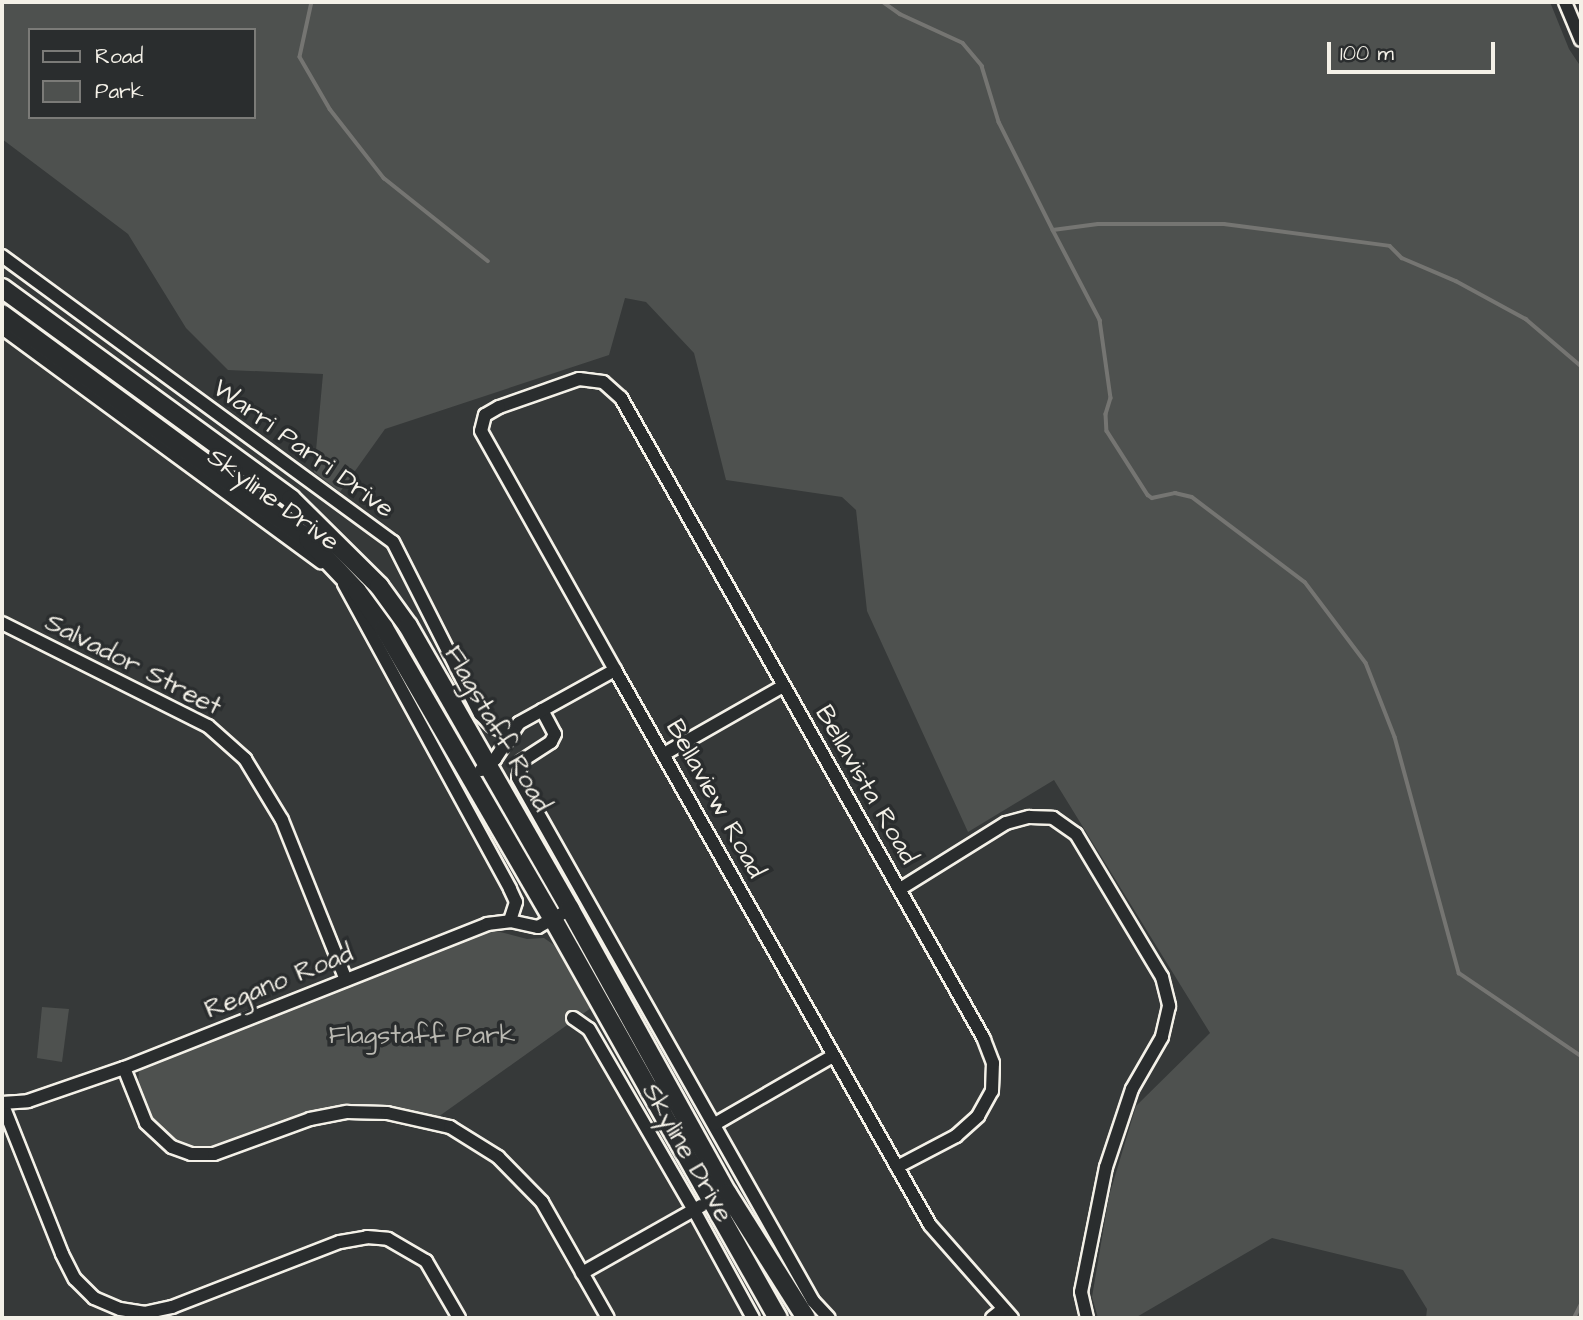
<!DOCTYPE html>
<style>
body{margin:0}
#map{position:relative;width:1583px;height:1320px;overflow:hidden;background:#363939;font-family:"Architects Daughter",sans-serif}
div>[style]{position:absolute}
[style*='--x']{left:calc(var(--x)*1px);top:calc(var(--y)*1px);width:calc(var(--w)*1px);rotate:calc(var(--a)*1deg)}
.green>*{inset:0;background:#4e514f}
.stream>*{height:3.5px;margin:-1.75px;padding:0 1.75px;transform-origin:1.75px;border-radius:1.75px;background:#757572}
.roads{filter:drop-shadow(2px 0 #f4f1e8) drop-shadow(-2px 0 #f4f1e8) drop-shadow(0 2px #f4f1e8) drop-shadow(0 -2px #f4f1e8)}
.street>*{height:12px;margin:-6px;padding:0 6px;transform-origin:6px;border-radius:6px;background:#2a2d2e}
.secondary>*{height:18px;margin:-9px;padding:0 9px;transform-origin:9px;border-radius:9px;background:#2a2d2e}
span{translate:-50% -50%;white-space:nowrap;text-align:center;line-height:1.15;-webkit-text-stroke:7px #2a2d2e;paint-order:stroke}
.street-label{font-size:26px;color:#f4f1e8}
.park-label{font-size:26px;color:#bab9b2}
.frame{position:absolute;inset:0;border:4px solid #f4f1e8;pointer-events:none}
.legend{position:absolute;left:28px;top:28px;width:228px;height:91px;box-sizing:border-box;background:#2a2d2e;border:2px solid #7b7b78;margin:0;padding:9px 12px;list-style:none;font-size:21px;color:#f4f1e8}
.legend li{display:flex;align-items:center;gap:14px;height:35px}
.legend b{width:35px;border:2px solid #7b7b78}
.scale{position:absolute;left:1327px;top:42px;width:168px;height:32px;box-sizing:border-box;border:4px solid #f4f1e8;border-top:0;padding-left:9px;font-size:21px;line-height:24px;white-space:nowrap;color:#f4f1e8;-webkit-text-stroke:5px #2a2d2e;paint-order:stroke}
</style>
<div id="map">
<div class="green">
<div style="clip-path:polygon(evenodd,2px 2px,1550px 2px,1569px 49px,1581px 67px,1581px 1318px,1426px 1318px,1427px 1309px,1403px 1270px,1272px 1238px,1135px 1318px,1098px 1318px,1092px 1297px,1109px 1196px,1136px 1106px,1210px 1033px,1054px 780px,968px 832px,867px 611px,856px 510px,842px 497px,726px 480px,694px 353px,646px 302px,625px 298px,609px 355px,385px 429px,340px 492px,314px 472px,323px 374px,228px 370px,186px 328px,128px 234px,2px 139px,2px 2px,30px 30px,254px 30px,254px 117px,30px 117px,30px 30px)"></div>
<div style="clip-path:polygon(489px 929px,527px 939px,544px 938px,554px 945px,591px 1008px,438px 1117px,381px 1106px,344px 1106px,306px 1113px,216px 1147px,195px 1148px,176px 1142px,153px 1121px,138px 1084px,139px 1072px,146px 1064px)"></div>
<div style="clip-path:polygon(42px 1007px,69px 1009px,62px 1062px,37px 1058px)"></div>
</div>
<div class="stream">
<div style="--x:312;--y:2;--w:56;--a:102.3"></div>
<div style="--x:300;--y:57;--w:60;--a:60"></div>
<div style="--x:330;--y:109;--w:88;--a:52"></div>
<div style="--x:384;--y:178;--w:133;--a:38.6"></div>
<div style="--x:883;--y:2;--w:21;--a:35"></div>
<div style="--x:900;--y:14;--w:69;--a:24.7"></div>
<div style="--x:963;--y:43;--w:30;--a:50"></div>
<div style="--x:982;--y:66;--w:59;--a:73.1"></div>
<div style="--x:999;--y:122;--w:121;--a:63.4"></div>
<div style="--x:1053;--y:230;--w:45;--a:-7.6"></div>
<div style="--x:1098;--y:224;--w:126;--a:0"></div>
<div style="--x:1224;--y:224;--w:167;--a:7.5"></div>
<div style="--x:1390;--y:246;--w:17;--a:45"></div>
<div style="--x:1402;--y:258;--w:59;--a:23.1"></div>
<div style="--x:1456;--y:281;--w:80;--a:28.5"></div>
<div style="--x:1526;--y:319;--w:72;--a:40.5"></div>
<div style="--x:1053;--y:230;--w:102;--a:62.4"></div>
<div style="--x:1100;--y:320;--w:79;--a:82"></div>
<div style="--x:1111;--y:398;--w:17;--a:107"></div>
<div style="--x:1106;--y:414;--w:17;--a:87"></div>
<div style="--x:1107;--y:431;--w:76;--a:57.4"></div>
<div style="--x:1148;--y:495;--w:5;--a:37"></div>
<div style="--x:1152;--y:498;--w:24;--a:-12"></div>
<div style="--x:1175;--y:493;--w:17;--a:13"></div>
<div style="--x:1192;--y:497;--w:141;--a:37"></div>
<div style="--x:1305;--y:582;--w:101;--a:53"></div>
<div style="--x:1366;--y:663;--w:79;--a:68.6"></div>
<div style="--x:1395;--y:737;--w:245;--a:74.8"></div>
<div style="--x:1459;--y:973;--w:148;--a:34.2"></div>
<div style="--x:1574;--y:1318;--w:16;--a:-63"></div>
</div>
<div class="roads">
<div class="street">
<div style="--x:1565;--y:2;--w:41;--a:67.2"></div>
<div style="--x:2;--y:256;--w:484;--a:36.2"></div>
<div style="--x:393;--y:542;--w:193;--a:63.2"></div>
<div style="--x:480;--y:714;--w:17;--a:45"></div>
<div style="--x:492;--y:726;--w:19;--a:25"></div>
<div style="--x:2;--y:328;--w:396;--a:36.3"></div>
<div style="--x:344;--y:584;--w:347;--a:61.4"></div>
<div style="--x:510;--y:889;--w:14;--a:65"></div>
<div style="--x:516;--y:902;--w:20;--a:108"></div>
<div style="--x:2;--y:623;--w:230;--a:26.6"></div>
<div style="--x:208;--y:726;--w:50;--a:41.7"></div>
<div style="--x:245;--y:759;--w:71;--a:58.8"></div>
<div style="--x:282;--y:820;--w:172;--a:68.2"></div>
<div style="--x:542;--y:710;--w:27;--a:62"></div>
<div style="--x:555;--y:734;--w:9;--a:117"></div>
<div style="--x:551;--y:742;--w:35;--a:147"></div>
<div style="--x:522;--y:761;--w:17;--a:103"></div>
<div style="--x:518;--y:778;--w:600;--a:60.57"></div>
<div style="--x:813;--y:1301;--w:23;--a:47"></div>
<div style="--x:664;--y:754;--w:137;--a:-29.7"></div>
<div style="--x:481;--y:770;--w:18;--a:-38"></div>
<div style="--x:495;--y:759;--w:43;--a:-56.3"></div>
<div style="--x:519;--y:723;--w:110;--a:-28.9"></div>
<div style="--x:900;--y:889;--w:125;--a:-31.9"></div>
<div style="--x:1006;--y:823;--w:24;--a:-15"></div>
<div style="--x:1029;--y:817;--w:24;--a:2"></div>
<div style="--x:1053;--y:818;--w:28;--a:35"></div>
<div style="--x:1076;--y:834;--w:167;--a:59"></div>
<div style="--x:1162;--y:977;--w:30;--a:76"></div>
<div style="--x:1169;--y:1006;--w:32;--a:103"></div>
<div style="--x:1162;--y:1037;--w:60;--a:120"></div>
<div style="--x:1132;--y:1089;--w:82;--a:108.4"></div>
<div style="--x:1106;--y:1167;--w:127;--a:101.3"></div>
<div style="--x:1081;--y:1292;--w:27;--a:77"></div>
<div style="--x:573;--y:1018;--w:19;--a:35"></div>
<div style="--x:589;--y:1029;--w:209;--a:59.9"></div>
<div style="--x:694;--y:1210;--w:123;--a:61.4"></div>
<div style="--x:124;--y:1068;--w:59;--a:68.2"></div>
<div style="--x:146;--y:1123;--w:35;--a:43"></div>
<div style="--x:172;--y:1147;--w:20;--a:20"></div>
<div style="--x:191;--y:1154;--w:23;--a:0"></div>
<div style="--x:214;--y:1154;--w:102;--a:-20"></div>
<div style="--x:310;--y:1119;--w:38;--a:-11"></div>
<div style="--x:347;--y:1112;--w:40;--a:1.4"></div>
<div style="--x:387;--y:1113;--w:65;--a:12.5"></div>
<div style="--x:450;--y:1127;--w:57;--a:32"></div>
<div style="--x:498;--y:1157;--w:63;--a:45.6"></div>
<div style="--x:542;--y:1202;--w:133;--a:60.4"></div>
<div style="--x:2;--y:1103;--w:162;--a:68.3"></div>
<div style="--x:62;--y:1254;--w:28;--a:63"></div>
<div style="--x:75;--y:1279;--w:27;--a:45"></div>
<div style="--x:94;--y:1298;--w:28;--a:23"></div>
<div style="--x:120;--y:1309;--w:24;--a:9"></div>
<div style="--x:144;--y:1313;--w:29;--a:-12"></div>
<div style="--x:172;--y:1307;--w:180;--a:-21.2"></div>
<div style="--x:340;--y:1242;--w:27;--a:-10"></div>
<div style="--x:367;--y:1237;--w:21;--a:5"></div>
<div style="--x:388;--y:1239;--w:44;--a:30.1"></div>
<div style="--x:426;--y:1261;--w:66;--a:59.9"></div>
<div style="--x:2;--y:1103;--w:26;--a:-4"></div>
<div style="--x:28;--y:1101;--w:102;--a:-19"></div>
<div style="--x:124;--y:1068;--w:391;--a:-21.6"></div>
<div style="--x:487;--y:924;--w:23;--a:-7"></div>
<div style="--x:510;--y:921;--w:29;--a:12"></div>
<div style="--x:538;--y:927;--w:37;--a:-29"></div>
<div style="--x:715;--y:1124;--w:136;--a:-30"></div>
<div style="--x:897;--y:1167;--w:67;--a:-27.7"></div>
<div style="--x:956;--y:1136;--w:30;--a:-42"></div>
<div style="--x:978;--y:1116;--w:29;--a:-61"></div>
<div style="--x:992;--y:1091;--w:28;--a:-88"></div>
<div style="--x:993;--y:1063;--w:26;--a:-111"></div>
<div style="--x:984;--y:1039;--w:737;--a:-119.52"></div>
<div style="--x:621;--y:398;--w:24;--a:-138"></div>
<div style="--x:603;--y:382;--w:24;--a:-173"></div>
<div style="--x:579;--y:379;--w:85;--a:160.7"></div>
<div style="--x:499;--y:407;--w:16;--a:150"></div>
<div style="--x:485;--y:415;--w:16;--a:104"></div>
<div style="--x:481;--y:431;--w:274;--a:60.7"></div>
<div style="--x:615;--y:670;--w:638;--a:60.42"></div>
<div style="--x:930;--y:1225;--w:124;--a:48.6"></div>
<div style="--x:582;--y:1273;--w:137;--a:-29.4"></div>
<div style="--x:992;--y:1318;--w:14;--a:-39"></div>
</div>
<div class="secondary">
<div style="--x:2;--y:288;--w:358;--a:36.1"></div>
<div style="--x:291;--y:499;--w:124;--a:44.7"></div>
<div style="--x:379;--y:586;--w:49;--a:54.1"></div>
<div style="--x:408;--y:626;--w:326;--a:60.2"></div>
<div style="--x:570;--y:909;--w:325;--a:61.1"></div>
<div style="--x:727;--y:1193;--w:148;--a:57.7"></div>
<div style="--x:2;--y:314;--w:380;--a:36.3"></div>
<div style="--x:308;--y:539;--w:71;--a:46.7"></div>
<div style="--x:357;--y:591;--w:46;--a:53.9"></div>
<div style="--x:384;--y:628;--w:337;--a:59.9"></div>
<div style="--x:553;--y:919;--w:458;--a:60.6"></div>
</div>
</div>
<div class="street-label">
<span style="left:303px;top:449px;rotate:36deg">Warri Parri Drive</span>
<span style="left:273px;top:500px;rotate:36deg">Skyline Drive</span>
<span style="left:133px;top:665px;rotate:27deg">Salvador Street</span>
<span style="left:497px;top:729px;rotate:60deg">Flagstaff Road</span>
<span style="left:866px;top:785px;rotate:60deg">Bellavista Road</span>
<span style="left:715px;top:799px;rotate:61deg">Bellaview Road</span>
<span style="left:279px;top:982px;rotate:-22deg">Regano Road</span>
<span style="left:687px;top:1153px;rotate:60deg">Skyline Drive</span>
</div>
<div class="park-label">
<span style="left:422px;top:1036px">Flagstaff Park</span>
</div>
<div class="frame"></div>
<ul class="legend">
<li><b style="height:9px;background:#2a2d2e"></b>Road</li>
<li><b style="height:19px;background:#4e514f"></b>Park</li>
</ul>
<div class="scale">100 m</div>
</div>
